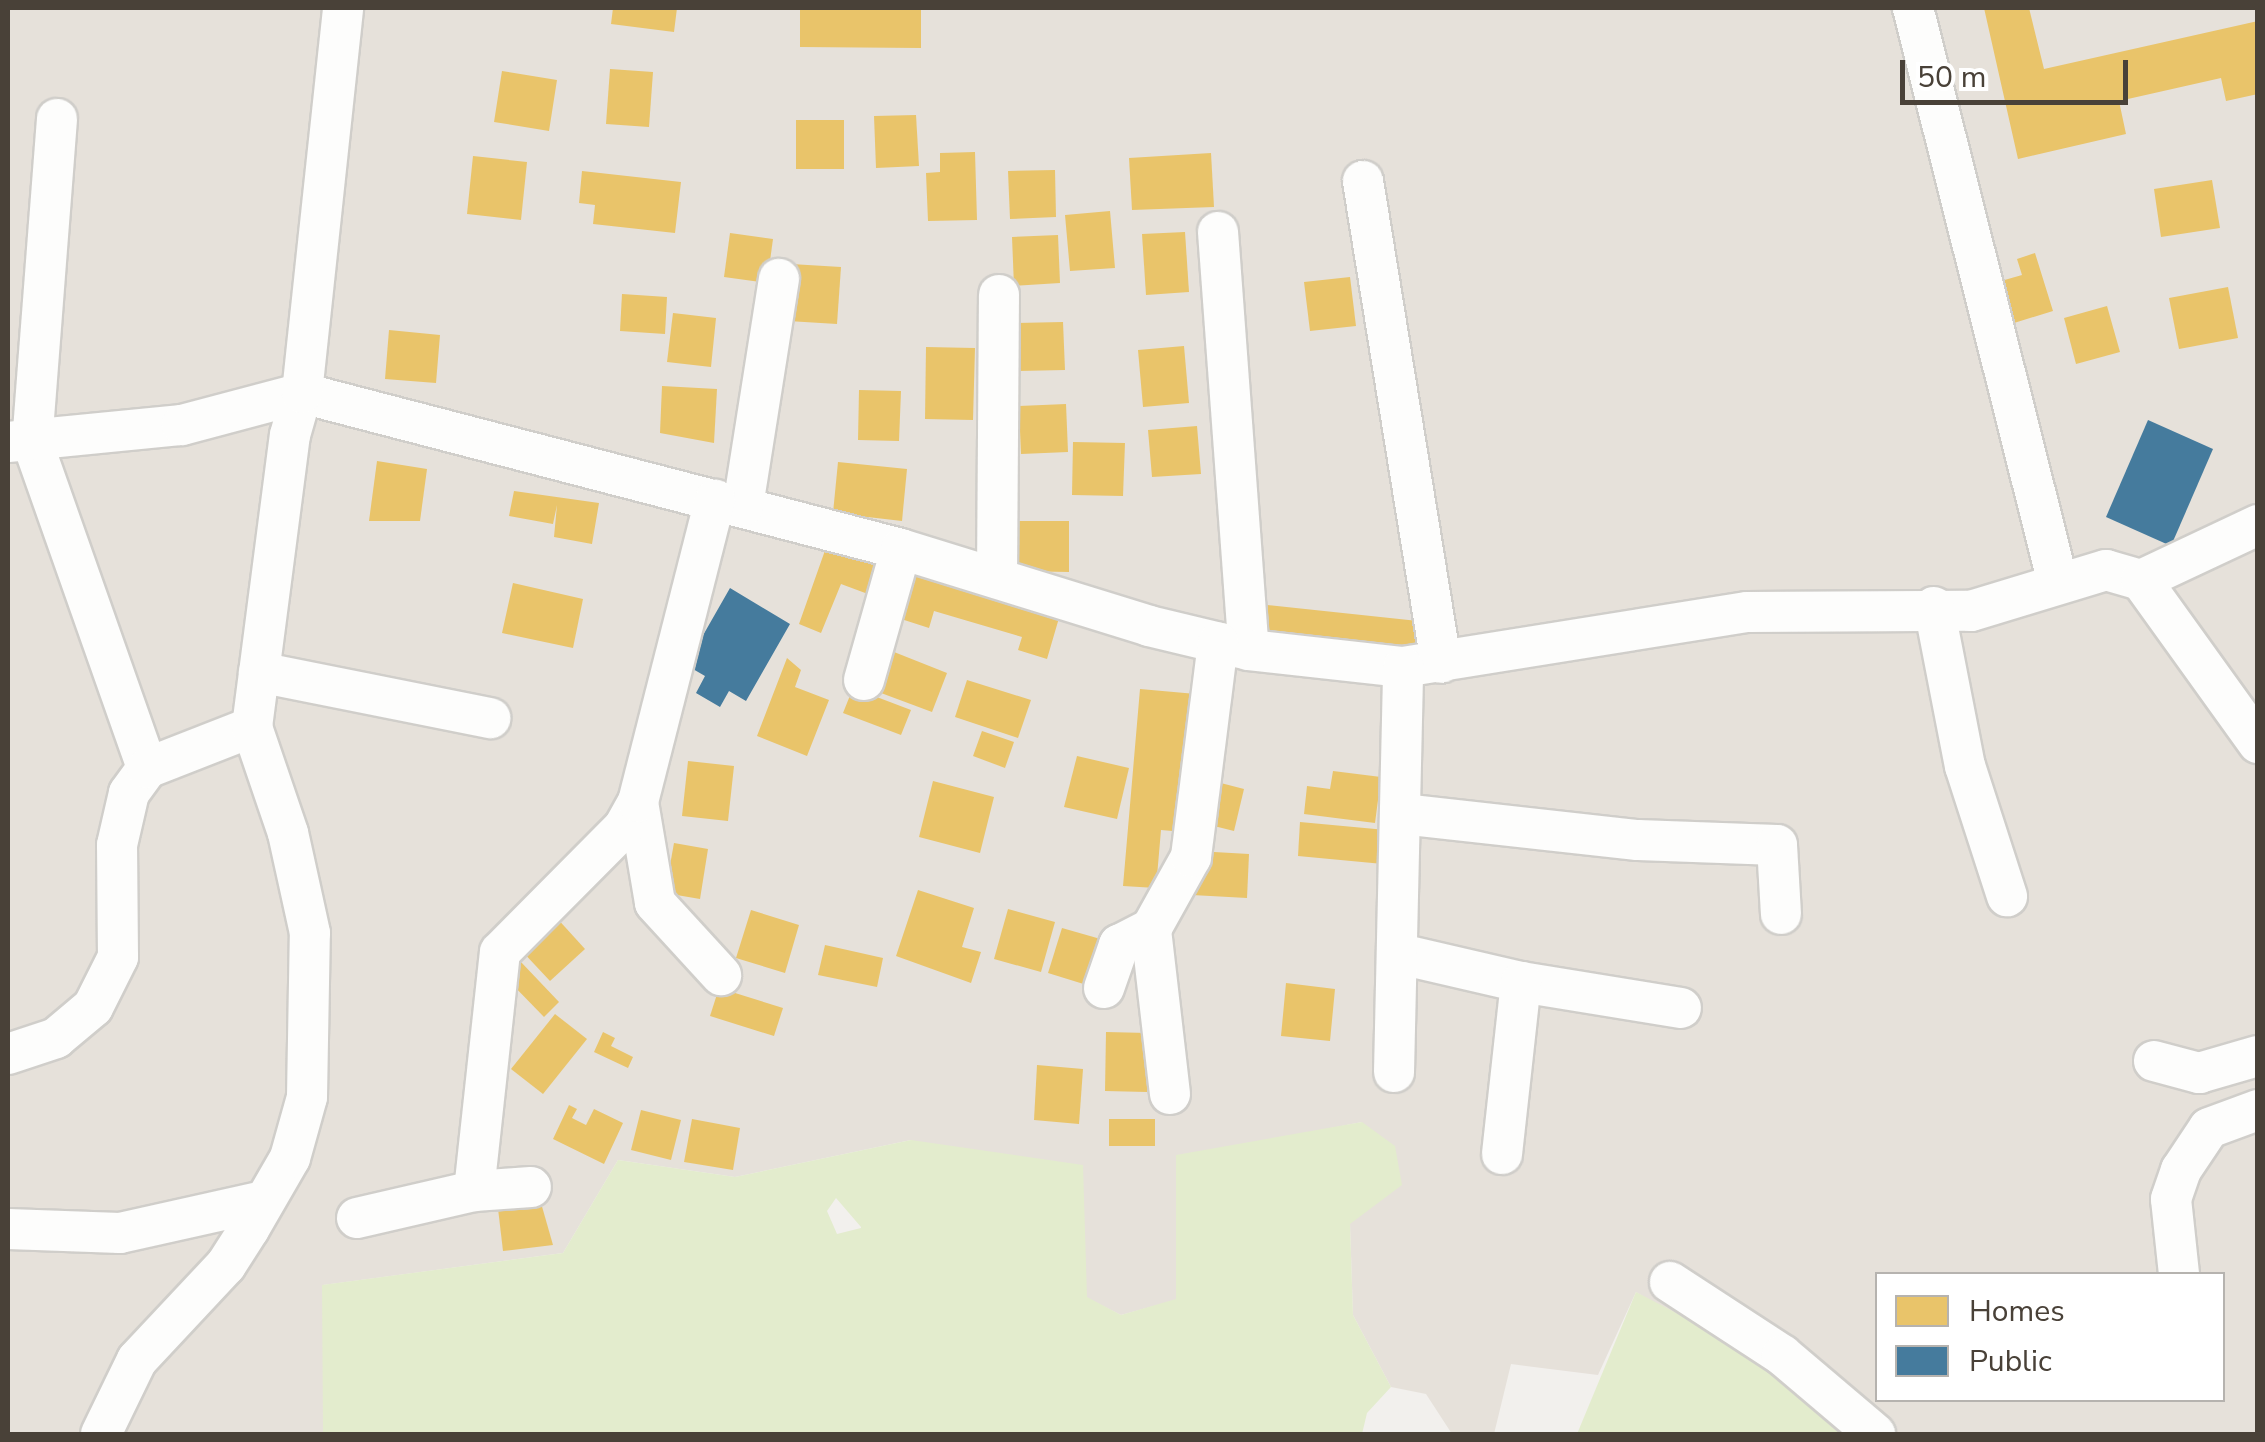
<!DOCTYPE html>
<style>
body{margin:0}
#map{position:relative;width:2265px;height:1442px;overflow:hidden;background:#f2f0ed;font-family:"Nunito Sans",sans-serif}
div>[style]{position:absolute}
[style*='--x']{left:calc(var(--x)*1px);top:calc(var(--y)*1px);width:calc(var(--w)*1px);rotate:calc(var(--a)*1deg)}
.residential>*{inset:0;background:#e6e1da}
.green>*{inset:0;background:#e3eccd}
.homes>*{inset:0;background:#e9c46a}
.public>*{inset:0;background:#457b9d}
.roads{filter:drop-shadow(2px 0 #d0ceca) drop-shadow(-2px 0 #d0ceca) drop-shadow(0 2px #d0ceca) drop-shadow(0 -2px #d0ceca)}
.minor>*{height:40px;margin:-20px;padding:0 20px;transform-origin:20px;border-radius:20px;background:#fdfdfc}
span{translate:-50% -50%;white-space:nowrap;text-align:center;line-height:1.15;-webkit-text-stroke:10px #fff;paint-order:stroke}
.frame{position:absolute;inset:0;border:10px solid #494138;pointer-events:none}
.legend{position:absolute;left:1875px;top:1272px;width:350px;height:130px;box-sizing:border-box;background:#fff;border:2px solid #b6b3af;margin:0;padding:12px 18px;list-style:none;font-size:30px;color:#494138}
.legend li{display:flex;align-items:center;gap:20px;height:50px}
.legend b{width:50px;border:2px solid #b6b3af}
.scale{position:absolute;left:1900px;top:60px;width:228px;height:45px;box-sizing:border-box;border:5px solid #494138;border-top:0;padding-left:12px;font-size:30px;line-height:35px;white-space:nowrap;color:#494138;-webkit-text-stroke:8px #fff;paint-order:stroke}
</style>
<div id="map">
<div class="residential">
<div style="clip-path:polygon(evenodd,8px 8px,2257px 8px,2257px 1434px,1844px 1434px,1779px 1379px,1636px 1292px,1598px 1375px,1511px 1364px,1494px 1434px,1452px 1434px,1426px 1394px,1391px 1387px,1353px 1315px,1350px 1224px,1362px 1122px,1275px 1139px,1176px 1300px,1121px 1315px,1087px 1298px,911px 1140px,735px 1177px,618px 1160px,563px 1253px,323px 1285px,323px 1434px,8px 1434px,8px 8px,1878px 1274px,2222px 1274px,2222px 1400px,1878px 1400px,1878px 1274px)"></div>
</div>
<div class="green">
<div style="clip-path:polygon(evenodd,1362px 1122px,1395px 1146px,1402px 1185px,1350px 1224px,1353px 1315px,1391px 1387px,1367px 1413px,1362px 1434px,323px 1434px,322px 1285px,563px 1253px,618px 1160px,735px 1177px,911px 1140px,1083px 1165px,1087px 1297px,1121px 1315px,1176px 1299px,1176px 1155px,1362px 1122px,836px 1198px,861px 1227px,861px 1228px,837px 1234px,827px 1211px,836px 1198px)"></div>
<div style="clip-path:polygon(1636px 1292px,1738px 1345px,1844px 1434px,1577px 1434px)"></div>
</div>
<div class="homes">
<div style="clip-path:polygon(613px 8px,677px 8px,674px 32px,611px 24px)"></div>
<div style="clip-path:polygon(800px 8px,921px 8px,921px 48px,800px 47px)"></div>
<div style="clip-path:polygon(1984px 8px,2029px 8px,2044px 69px,2258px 21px,2258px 94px,2226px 101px,2221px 78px,2119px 101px,2126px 134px,2018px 159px)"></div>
<div style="clip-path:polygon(610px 69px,653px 72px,649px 127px,606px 124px)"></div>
<div style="clip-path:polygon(502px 71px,557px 80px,549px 131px,494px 122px)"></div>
<div style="clip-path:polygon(916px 115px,919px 166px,876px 168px,874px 116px)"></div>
<div style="clip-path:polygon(796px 120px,844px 120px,844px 169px,796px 169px)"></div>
<div style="clip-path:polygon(975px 152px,977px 220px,928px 221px,926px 173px,940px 172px,940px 153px)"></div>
<div style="clip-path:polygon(1211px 153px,1214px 207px,1132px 210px,1129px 158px)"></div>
<div style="clip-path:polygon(473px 156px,527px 162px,521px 220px,467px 214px)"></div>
<div style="clip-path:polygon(1055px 170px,1056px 217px,1010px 219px,1008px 171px)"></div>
<div style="clip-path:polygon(582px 171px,681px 182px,675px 233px,593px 224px,595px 205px,579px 203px)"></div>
<div style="clip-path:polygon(2212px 180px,2220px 228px,2161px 237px,2154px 189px)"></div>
<div style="clip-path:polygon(1110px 211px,1115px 268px,1070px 271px,1065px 215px)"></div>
<div style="clip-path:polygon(1185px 232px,1189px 292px,1146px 295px,1142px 234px)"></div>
<div style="clip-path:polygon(730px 233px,773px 239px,767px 283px,724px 277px)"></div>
<div style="clip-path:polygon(1058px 235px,1060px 283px,1014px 286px,1012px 237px)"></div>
<div style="clip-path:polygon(2035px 253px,2053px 311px,2014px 323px,2001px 281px,2022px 275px,2017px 259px)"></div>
<div style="clip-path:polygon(791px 264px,841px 267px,837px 324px,788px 321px)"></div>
<div style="clip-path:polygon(1350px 277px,1356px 326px,1310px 331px,1304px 282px)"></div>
<div style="clip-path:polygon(2228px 287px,2238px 338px,2179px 349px,2169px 298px)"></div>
<div style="clip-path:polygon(622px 294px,667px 297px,665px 334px,620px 331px)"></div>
<div style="clip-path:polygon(2107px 306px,2120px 352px,2076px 364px,2064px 318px)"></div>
<div style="clip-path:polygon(673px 313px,716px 318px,711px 367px,667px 362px)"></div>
<div style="clip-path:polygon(1063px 322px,1065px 370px,1018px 371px,1016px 323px)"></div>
<div style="clip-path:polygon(389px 330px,440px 335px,436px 383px,385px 379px)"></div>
<div style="clip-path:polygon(1184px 346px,1189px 403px,1143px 407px,1138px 350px)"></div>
<div style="clip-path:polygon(926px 347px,975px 348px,973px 420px,925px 419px)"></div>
<div style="clip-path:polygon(662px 386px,717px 389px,714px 443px,660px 433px)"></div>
<div style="clip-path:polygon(859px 390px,901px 391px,899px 441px,858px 440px)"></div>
<div style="clip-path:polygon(1066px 404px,1068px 452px,1021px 454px,1019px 406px)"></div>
<div style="clip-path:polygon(1197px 426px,1201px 474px,1152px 477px,1148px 430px)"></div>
<div style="clip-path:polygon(1073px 442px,1125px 443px,1123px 496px,1072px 495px)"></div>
<div style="clip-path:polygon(377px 461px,427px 469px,420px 521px,369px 521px)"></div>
<div style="clip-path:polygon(838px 462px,907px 469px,902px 521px,833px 513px)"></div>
<div style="clip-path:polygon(514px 491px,599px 503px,592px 544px,554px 537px,557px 505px,553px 524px,509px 516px)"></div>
<div style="clip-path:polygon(1017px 521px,1069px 521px,1069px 572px,1017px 571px)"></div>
<div style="clip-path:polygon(828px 542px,888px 563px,876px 597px,841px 584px,821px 633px,799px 624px)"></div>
<div style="clip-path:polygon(911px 572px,1059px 618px,1047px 659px,1018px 650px,1022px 637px,934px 611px,929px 628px,898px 618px)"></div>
<div style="clip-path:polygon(513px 583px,583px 599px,573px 648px,502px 633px)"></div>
<div style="clip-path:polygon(1258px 604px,1418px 621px,1414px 653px,1255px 636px)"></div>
<div style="clip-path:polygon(889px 650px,947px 673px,932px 712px,873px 690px)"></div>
<div style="clip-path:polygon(787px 658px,801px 670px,795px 687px,829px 700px,807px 756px,757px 736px)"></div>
<div style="clip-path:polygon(967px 680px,1031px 700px,1018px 738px,955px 717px)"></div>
<div style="clip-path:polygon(853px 688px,911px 710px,901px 735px,843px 713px)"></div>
<div style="clip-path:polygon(1140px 689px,1196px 694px,1184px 832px,1161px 830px,1156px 888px,1123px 886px)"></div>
<div style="clip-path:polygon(982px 731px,1014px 742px,1005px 768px,973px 756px)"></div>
<div style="clip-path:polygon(1077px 756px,1129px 768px,1117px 819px,1064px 807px)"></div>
<div style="clip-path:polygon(688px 761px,734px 766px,728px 821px,682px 816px)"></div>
<div style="clip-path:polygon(1333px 771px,1381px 777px,1375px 823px,1304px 814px,1307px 786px,1330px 789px)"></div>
<div style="clip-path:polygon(933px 781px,994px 797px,980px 853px,919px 837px)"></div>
<div style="clip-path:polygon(1213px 781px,1244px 789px,1234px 831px,1202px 823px)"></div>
<div style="clip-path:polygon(1300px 822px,1386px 830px,1383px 864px,1298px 856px)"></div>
<div style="clip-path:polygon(674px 843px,708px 849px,700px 899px,665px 893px)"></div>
<div style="clip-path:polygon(1214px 852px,1249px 854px,1247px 898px,1192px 895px,1193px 870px)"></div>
<div style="clip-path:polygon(918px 890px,974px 908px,962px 947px,981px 952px,971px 983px,896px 956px)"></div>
<div style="clip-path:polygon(1008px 909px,1055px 922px,1041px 972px,994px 959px)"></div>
<div style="clip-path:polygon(751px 910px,799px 925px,785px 973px,736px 958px)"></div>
<div style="clip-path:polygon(555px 916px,585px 949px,550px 981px,520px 949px)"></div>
<div style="clip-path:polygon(1062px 928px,1104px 940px,1090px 986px,1048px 973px)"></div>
<div style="clip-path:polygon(825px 945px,883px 958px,877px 987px,818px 975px)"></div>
<div style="clip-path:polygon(520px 961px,559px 1002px,544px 1017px,504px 976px)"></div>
<div style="clip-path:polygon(1286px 983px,1335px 989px,1330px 1041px,1281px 1036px)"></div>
<div style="clip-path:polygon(719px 988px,783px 1008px,774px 1036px,710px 1016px)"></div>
<div style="clip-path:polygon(555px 1014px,587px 1039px,543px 1094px,511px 1069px)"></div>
<div style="clip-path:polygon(603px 1032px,615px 1038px,611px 1046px,633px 1057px,628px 1068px,594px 1052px)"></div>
<div style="clip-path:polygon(1106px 1032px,1148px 1033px,1147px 1092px,1105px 1091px)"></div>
<div style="clip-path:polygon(1037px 1065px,1083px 1069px,1079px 1124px,1034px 1120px)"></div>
<div style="clip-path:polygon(569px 1105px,577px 1109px,572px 1118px,586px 1125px,594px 1109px,623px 1123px,604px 1164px,553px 1139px)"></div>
<div style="clip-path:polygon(641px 1110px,681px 1120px,671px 1160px,631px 1150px)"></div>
<div style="clip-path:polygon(692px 1119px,740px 1128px,733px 1170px,684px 1162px)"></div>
<div style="clip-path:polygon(1109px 1119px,1155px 1119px,1155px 1146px,1109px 1146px)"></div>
<div style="clip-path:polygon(539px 1196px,553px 1245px,503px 1251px,497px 1200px)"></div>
</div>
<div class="public">
<div style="clip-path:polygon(2148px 420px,2213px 449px,2171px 546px,2106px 517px)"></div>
<div style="clip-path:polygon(730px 588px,790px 624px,746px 701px,729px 691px,720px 707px,696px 693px,705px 676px,686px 665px)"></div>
</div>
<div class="roads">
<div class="minor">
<div style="--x:1913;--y:8;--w:593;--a:75.85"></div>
<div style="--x:57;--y:119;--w:323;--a:94.4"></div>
<div style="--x:32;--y:441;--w:347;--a:70.6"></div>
<div style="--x:1363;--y:181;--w:488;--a:80.8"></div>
<div style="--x:1218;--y:232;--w:419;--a:85.8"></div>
<div style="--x:8;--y:442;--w:175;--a:-5.6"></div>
<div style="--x:182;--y:425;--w:124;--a:-14.9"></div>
<div style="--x:302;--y:393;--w:619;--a:14.6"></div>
<div style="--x:901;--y:549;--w:260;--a:17.2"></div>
<div style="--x:1149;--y:626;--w:103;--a:13.5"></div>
<div style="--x:1249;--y:650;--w:155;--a:6.3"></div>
<div style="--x:1403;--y:667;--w:348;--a:-9.1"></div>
<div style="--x:1747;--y:612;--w:224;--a:-0.3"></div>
<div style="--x:1971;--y:611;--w:141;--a:-16.9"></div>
<div style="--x:2106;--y:570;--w:36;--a:16"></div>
<div style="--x:2141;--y:580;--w:201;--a:54.3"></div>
<div style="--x:743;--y:506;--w:230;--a:-81"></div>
<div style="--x:997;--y:578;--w:283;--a:-89.6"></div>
<div style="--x:2141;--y:580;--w:129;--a:-25.2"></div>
<div style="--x:1934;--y:607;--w:162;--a:79"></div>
<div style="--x:1965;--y:766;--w:137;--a:72.1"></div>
<div style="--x:259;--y:672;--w:236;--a:11.3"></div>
<div style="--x:864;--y:680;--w:136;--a:-74.2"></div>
<div style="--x:638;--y:802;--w:102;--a:80.4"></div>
<div style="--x:655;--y:903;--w:98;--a:47.5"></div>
<div style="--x:1402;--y:814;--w:237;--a:6.3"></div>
<div style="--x:1638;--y:840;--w:139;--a:2.1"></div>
<div style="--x:1777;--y:845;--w:69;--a:86.7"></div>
<div style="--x:1400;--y:954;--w:124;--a:13"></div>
<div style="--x:1521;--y:982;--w:162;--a:9.2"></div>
<div style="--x:1104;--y:988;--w:46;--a:-70.8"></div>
<div style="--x:1119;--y:945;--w:36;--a:-27"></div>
<div style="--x:8;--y:1054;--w:51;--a:-18.4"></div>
<div style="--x:56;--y:1038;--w:48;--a:-40"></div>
<div style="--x:93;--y:1007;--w:56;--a:-63.4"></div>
<div style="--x:118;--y:957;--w:112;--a:-90.5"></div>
<div style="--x:117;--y:845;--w:53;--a:-77"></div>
<div style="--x:129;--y:793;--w:31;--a:-54"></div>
<div style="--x:147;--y:768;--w:113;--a:-21.3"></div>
<div style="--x:2154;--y:1061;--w:47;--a:14.9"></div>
<div style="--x:2199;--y:1073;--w:61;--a:-16.1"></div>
<div style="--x:1394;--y:1072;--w:405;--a:-88.7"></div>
<div style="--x:1170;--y:1094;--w:166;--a:-96.6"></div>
<div style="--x:1151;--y:929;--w:82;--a:-60.9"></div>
<div style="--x:1191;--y:857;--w:216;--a:-82.8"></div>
<div style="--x:1502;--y:1154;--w:173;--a:-83.7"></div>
<div style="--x:474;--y:1191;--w:240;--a:-83.8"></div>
<div style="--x:500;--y:952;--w:176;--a:-45.2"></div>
<div style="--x:624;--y:827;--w:29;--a:-61"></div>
<div style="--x:638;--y:802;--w:312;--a:-75.7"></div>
<div style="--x:357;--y:1218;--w:120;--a:-13"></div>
<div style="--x:474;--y:1191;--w:57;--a:-4"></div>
<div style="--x:8;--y:1229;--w:112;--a:2"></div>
<div style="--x:120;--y:1233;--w:147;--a:-12.6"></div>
<div style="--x:2179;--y:1274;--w:75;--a:-96.1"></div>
<div style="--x:2171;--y:1199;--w:31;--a:-71"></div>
<div style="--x:2181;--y:1170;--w:50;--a:-56.3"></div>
<div style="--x:2209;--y:1128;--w:52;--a:-20.2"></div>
<div style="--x:1670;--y:1282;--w:134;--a:33.1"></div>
<div style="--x:1782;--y:1355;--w:122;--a:40.3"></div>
<div style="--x:101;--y:1434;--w:82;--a:-64.1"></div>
<div style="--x:137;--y:1360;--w:130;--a:-46.9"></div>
<div style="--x:226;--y:1265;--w:43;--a:-57.4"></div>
<div style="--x:249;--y:1229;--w:82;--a:-60"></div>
<div style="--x:290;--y:1158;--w:63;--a:-74.4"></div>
<div style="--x:307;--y:1097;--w:164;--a:-89"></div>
<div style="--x:310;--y:933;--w:102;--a:-102.4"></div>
<div style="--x:288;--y:833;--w:112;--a:-108.8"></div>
<div style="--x:252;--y:727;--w:294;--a:-82.6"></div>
<div style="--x:290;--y:435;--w:44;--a:-74.1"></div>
<div style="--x:302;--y:393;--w:387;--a:-83.9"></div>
</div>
</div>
<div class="frame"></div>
<ul class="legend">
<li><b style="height:28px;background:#e9c46a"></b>Homes</li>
<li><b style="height:28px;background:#457b9d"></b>Public</li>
</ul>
<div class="scale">50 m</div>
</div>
